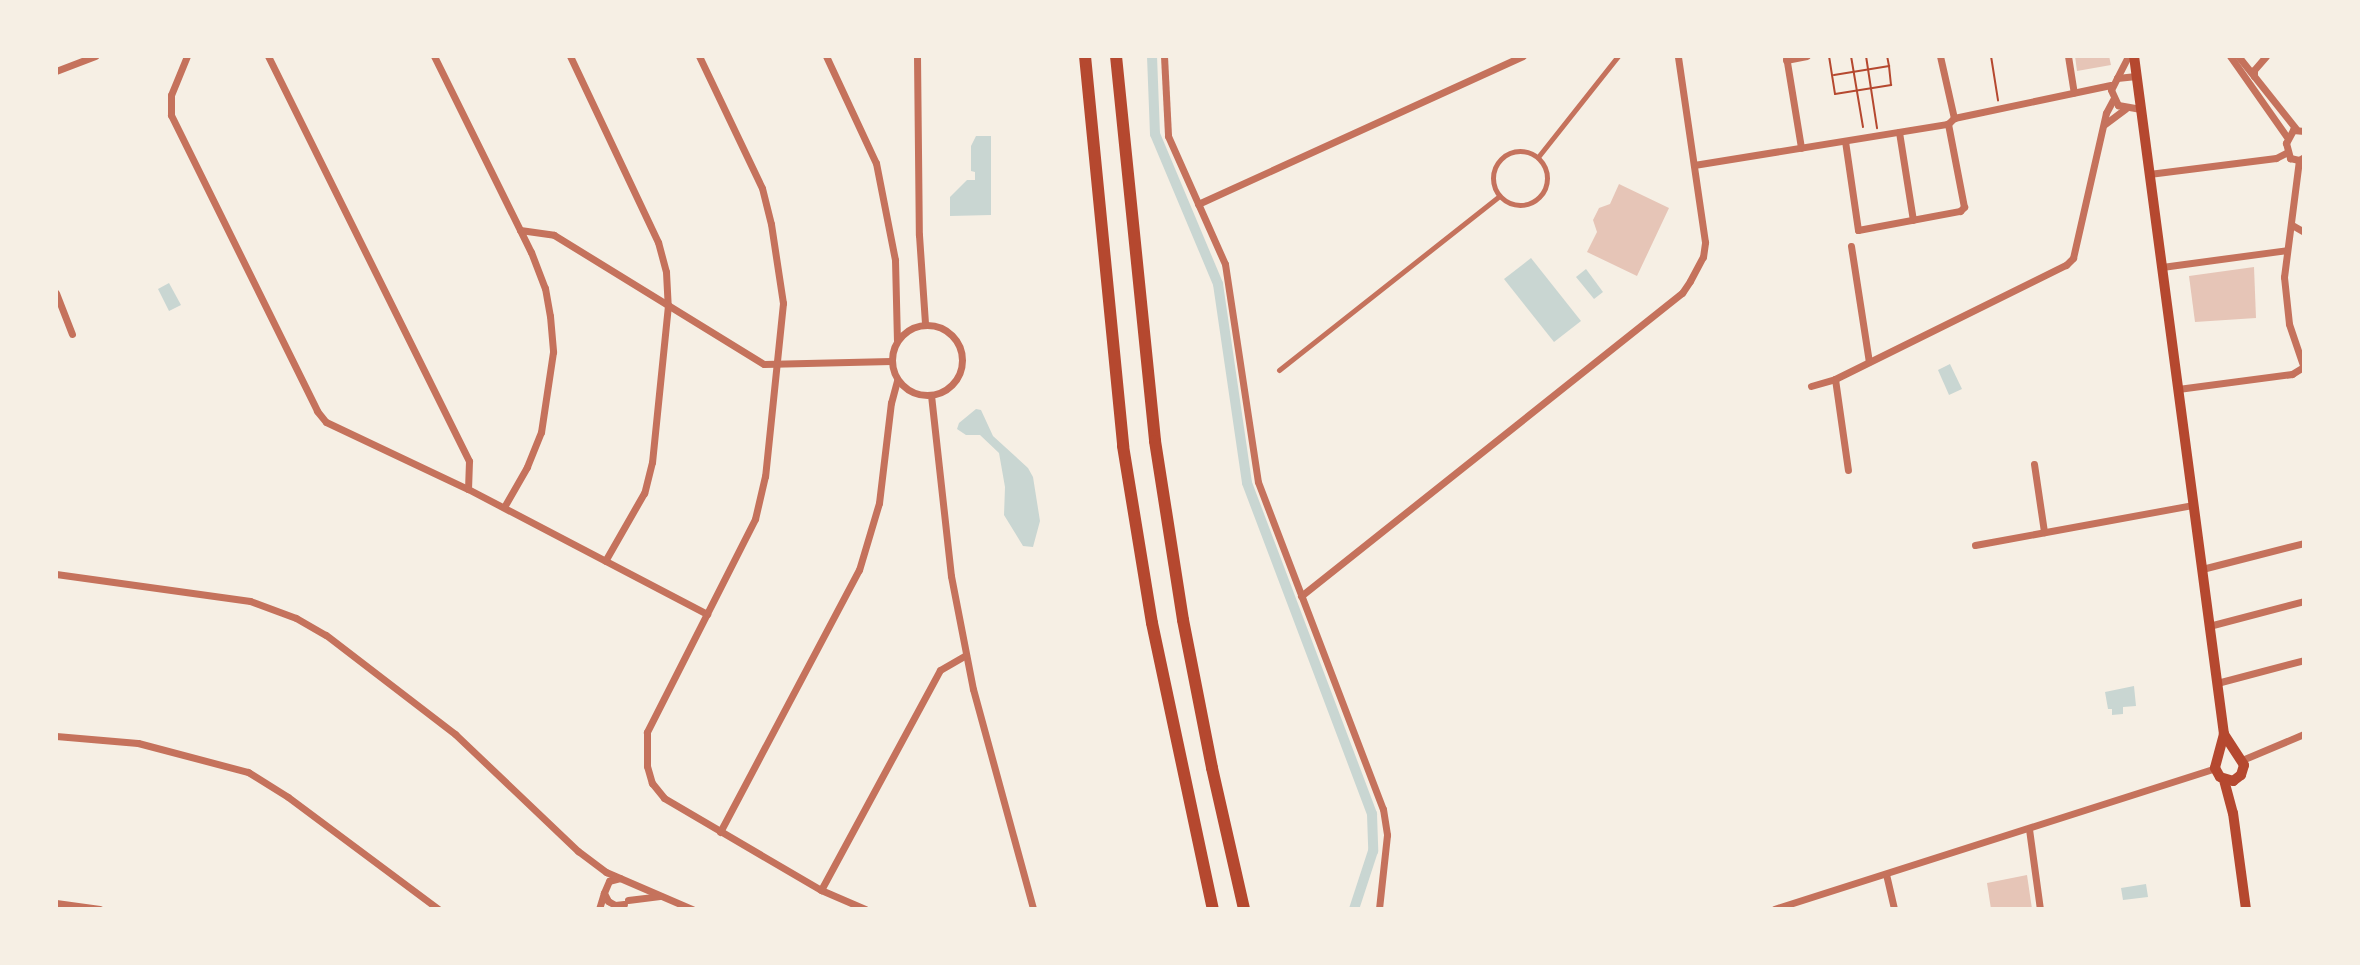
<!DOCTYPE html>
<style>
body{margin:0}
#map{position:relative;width:2360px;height:965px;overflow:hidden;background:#f6efe4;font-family:Manrope,sans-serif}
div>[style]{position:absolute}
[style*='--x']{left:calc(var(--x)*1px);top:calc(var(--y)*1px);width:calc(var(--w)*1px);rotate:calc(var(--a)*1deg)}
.water>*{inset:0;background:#c9d6d2}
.canal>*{height:10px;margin:-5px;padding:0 5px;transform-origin:5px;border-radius:5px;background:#c9d6d2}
.building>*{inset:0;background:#e6c5b7}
.path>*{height:2px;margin:-1px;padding:0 1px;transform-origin:1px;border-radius:1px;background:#b5482f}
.pedestrian>*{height:5px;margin:-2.5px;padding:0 2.5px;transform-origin:2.5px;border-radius:2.5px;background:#c5725c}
.pedestrian>.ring{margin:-2.5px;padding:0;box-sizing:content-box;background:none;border:5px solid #c5725c;border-radius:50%}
.minor>*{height:7px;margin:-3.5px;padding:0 3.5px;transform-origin:3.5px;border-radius:3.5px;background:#c5725c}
.minor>.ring{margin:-3.5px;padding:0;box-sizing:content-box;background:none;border:7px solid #c5725c;border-radius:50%}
.trunk>*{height:10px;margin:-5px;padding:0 5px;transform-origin:5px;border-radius:5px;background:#b5482f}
.motorway>*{height:12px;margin:-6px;padding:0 6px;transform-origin:6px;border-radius:6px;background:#b5482f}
span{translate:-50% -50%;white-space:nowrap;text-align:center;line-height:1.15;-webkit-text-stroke:6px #f6efe4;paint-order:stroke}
.frame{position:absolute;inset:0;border:58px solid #f6efe4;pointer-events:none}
</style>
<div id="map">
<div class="water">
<div style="clip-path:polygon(976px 136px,991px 136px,991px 215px,950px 216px,950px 197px,967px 180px,975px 180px,975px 172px,971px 171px,971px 146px)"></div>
<div style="clip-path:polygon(1531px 258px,1581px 321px,1554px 342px,1504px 279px)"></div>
<div style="clip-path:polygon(1586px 269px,1603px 292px,1594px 299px,1576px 277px)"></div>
<div style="clip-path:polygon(169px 283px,181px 305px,169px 311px,158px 289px)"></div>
<div style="clip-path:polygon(1950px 364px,1962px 389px,1949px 395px,1938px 370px)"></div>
<div style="clip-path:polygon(976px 409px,981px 410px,993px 436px,1028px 468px,1033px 477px,1040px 521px,1033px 547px,1023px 546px,1004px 515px,1005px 487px,999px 453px,980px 435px,966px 435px,957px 429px,959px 423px)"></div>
<div style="clip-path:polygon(2134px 686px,2136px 706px,2123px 707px,2123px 714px,2112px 715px,2112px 709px,2108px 709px,2105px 692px)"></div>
<div style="clip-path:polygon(2146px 884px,2148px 897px,2123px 900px,2121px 888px)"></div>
</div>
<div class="canal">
<div style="--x:1152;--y:56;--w:78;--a:87.8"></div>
<div style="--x:1155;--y:134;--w:163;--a:67.2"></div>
<div style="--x:1218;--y:284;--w:201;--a:81.7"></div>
<div style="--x:1247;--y:483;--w:354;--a:69.3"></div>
<div style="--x:1372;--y:814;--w:37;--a:88"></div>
<div style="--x:1373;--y:851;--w:61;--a:108.1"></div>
</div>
<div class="building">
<div style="clip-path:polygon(2075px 56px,2109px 56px,2111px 65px,2077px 71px)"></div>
<div style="clip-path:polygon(1619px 184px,1669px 208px,1637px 276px,1587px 252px,1597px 232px,1593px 220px,1599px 208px,1610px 204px)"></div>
<div style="clip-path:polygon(2254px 267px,2256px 318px,2195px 322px,2189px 276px)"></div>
<div style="clip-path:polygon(2027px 875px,2032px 909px,1991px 909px,1987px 883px)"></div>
</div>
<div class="path">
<div style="--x:1829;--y:56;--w:38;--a:81"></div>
<div style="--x:1835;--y:94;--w:57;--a:-9.1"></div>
<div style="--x:1891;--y:85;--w:19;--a:-96"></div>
<div style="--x:1851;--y:56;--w:72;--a:80.4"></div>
<div style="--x:1866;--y:56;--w:73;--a:81.3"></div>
<div style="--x:1991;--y:56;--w:45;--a:81"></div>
<div style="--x:1834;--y:75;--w:56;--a:-9.3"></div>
<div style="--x:1889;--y:66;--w:10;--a:-101"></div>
</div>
<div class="pedestrian">
<div class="ring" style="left:1493px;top:151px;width:49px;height:49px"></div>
<div style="--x:1538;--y:157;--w:129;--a:-51.6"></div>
<div style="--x:1279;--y:370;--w:280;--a:-38.3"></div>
</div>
<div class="minor">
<div style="--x:187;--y:56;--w:42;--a:112.3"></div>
<div style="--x:171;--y:95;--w:20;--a:90"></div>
<div style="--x:171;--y:115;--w:330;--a:63.7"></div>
<div style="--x:317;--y:411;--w:14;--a:51"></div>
<div style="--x:326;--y:422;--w:157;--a:25.3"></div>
<div style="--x:468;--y:489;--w:270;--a:27.6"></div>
<div style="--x:268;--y:56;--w:452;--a:63.6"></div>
<div style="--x:469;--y:461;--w:28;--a:92"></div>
<div style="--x:434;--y:56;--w:219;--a:63.7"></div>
<div style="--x:531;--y:252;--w:39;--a:69"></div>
<div style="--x:545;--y:288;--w:28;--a:80"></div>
<div style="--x:550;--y:316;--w:36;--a:85"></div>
<div style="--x:553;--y:352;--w:81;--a:98.5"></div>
<div style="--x:541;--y:432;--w:38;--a:112"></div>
<div style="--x:527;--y:467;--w:46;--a:119.9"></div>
<div style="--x:570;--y:56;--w:206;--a:64.7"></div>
<div style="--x:658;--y:242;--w:31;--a:75"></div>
<div style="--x:666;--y:272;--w:33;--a:87"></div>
<div style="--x:668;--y:305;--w:158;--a:95.8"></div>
<div style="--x:652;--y:462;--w:32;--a:104"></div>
<div style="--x:644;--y:493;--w:78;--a:119.8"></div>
<div style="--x:699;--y:56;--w:146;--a:64.5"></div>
<div style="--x:762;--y:188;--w:37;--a:76"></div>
<div style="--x:771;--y:224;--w:80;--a:81.4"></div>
<div style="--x:783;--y:303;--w:174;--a:95.9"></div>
<div style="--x:765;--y:476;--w:44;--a:103.1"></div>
<div style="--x:755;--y:519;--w:239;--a:116.9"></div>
<div style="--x:647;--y:732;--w:34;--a:90"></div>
<div style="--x:647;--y:766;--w:18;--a:74"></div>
<div style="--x:652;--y:783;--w:19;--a:51"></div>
<div style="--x:664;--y:798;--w:182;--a:30.4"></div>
<div style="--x:821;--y:890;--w:48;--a:23.4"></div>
<div style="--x:826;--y:56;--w:118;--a:65"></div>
<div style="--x:876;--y:163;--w:99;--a:78.9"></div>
<div style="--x:895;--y:260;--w:80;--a:88.6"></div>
<div style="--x:917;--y:56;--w:179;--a:89.4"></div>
<div style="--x:919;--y:235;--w:89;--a:86.1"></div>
<div style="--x:1164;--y:56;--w:80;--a:87.1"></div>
<div style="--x:1168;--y:136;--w:140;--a:66"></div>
<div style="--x:1225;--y:264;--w:220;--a:81.4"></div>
<div style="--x:1258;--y:482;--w:350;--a:69.1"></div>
<div style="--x:1383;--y:809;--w:26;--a:81"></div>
<div style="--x:1387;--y:835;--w:74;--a:96.2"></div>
<div style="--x:1786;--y:56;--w:93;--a:80.7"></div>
<div style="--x:1940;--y:56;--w:64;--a:77.3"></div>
<div style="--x:2068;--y:56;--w:37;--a:81"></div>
<div style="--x:2230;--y:56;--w:99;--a:54.9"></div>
<div style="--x:2238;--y:56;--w:93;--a:51.5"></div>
<div style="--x:1786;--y:60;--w:21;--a:-11"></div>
<div style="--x:56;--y:71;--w:42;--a:-21"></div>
<div style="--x:2136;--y:76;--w:19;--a:174"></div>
<div style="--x:2117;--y:78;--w:13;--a:117"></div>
<div style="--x:2111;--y:90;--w:17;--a:65"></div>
<div style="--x:2118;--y:105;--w:23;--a:10"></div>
<div style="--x:2254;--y:76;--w:6;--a:-90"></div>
<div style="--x:2254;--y:70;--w:18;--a:-49"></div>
<div style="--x:2117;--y:78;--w:25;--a:-63"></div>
<div style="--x:2105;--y:124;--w:26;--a:-37"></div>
<div style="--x:2304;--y:131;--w:11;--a:-175"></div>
<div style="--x:2293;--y:130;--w:15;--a:118"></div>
<div style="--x:2286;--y:143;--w:16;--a:75"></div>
<div style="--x:2290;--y:158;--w:9;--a:13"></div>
<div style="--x:2299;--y:160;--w:6;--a:-31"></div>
<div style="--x:1899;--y:132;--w:89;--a:81"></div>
<div style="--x:1845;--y:141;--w:90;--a:81.7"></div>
<div style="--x:1858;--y:230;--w:104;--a:-10.6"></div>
<div style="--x:1960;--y:211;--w:6;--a:-45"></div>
<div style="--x:1964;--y:207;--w:85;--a:-100.9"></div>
<div style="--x:2299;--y:160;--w:118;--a:97.3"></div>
<div style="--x:2284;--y:277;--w:47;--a:83.9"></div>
<div style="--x:2289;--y:324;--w:46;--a:71.2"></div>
<div style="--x:1694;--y:165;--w:257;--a:-9.2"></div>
<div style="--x:1948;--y:124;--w:8;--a:-45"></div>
<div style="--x:1954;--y:118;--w:160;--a:-11.9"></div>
<div style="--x:2149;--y:174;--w:128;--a:-7.2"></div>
<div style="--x:2276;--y:158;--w:13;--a:-27"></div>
<div style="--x:1198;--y:204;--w:357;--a:-24.5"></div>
<div style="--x:2292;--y:225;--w:14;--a:30"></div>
<div style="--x:520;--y:230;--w:34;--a:8"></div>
<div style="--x:554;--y:235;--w:246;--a:31.6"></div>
<div style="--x:764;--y:364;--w:127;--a:-1.4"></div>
<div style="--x:1851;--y:246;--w:117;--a:81.2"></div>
<div style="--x:2162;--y:267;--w:126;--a:-7.7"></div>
<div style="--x:56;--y:293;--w:44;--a:68.7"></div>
<div class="ring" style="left:892px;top:325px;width:63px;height:63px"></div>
<div style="--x:1835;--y:379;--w:92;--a:81.9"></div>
<div style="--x:1811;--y:386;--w:25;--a:-16"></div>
<div style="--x:1835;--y:379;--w:258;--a:-26.3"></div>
<div style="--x:2066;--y:265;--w:10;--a:-45"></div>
<div style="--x:2073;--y:258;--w:149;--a:-77.2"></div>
<div style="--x:2106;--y:113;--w:15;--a:-62"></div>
<div style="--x:2178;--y:389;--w:115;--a:-7.5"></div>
<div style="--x:2292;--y:374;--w:13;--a:-32"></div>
<div style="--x:931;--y:395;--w:182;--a:83.7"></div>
<div style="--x:951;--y:576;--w:115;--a:79"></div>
<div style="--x:973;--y:689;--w:228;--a:74.7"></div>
<div style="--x:2034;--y:464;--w:69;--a:81.6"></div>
<div style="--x:1975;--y:545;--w:222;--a:-10.4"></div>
<div style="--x:2202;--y:569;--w:105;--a:-14.3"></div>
<div style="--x:56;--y:574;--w:196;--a:7.9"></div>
<div style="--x:250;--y:601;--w:49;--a:20.3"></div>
<div style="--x:296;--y:618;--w:34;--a:30"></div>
<div style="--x:326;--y:635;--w:163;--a:37.5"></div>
<div style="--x:455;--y:734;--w:170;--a:43.6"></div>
<div style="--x:578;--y:851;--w:35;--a:37"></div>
<div style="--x:606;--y:872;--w:94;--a:23.3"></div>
<div style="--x:1301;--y:596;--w:487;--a:-38.5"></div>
<div style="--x:1682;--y:293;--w:14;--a:-56"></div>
<div style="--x:1690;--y:281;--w:27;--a:-62"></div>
<div style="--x:1703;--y:257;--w:15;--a:-82"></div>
<div style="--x:1705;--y:242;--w:188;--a:-98.3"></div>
<div style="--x:2209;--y:626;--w:98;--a:-14.7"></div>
<div style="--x:2217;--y:683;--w:90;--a:-14.8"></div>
<div style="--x:56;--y:736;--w:82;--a:4.9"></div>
<div style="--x:138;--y:743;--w:114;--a:14.8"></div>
<div style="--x:248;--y:772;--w:47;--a:32"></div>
<div style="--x:288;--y:797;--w:187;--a:36.7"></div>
<div style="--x:2242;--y:760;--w:67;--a:-22.8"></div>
<div style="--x:2029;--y:829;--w:81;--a:82.2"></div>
<div style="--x:720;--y:832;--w:297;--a:-62.1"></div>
<div style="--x:859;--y:570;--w:70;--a:-73.4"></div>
<div style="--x:879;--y:503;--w:101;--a:-83.2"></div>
<div style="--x:891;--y:403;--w:24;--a:-75"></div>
<div style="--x:1886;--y:874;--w:36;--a:77"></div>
<div style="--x:620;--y:878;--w:11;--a:165"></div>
<div style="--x:609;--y:881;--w:13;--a:113"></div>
<div style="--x:604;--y:893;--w:9;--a:63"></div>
<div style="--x:608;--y:901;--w:8;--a:30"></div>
<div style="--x:615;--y:905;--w:9;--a:-6"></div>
<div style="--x:821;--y:890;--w:250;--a:-61.6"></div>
<div style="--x:940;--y:670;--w:30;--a:-30"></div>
<div style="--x:628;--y:900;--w:32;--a:-7"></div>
<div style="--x:56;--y:903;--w:44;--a:7.8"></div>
<div style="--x:599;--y:909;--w:17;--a:-73"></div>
<div style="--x:1774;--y:909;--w:463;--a:-17.7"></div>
</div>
<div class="trunk">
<div style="--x:2134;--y:56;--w:684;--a:82.44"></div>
<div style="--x:2224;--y:734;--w:35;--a:105"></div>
<div style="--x:2215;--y:768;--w:10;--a:61"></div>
<div style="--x:2220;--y:777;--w:14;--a:17"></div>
<div style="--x:2233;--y:781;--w:10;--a:-37"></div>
<div style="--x:2241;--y:775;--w:10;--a:-73"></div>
<div style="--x:2244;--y:765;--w:37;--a:-123"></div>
<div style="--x:2224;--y:780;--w:34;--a:75"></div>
<div style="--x:2233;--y:813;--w:97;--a:82.3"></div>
</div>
<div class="motorway">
<div style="--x:1085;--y:56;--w:392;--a:84.4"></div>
<div style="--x:1123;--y:446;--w:179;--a:80.7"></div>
<div style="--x:1152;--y:623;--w:292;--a:78"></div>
<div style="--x:1116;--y:56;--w:387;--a:84.2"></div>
<div style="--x:1155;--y:441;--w:181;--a:81.1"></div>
<div style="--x:1183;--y:620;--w:151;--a:78.9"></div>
<div style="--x:1212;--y:768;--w:145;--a:77.2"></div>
</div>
<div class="frame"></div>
</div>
